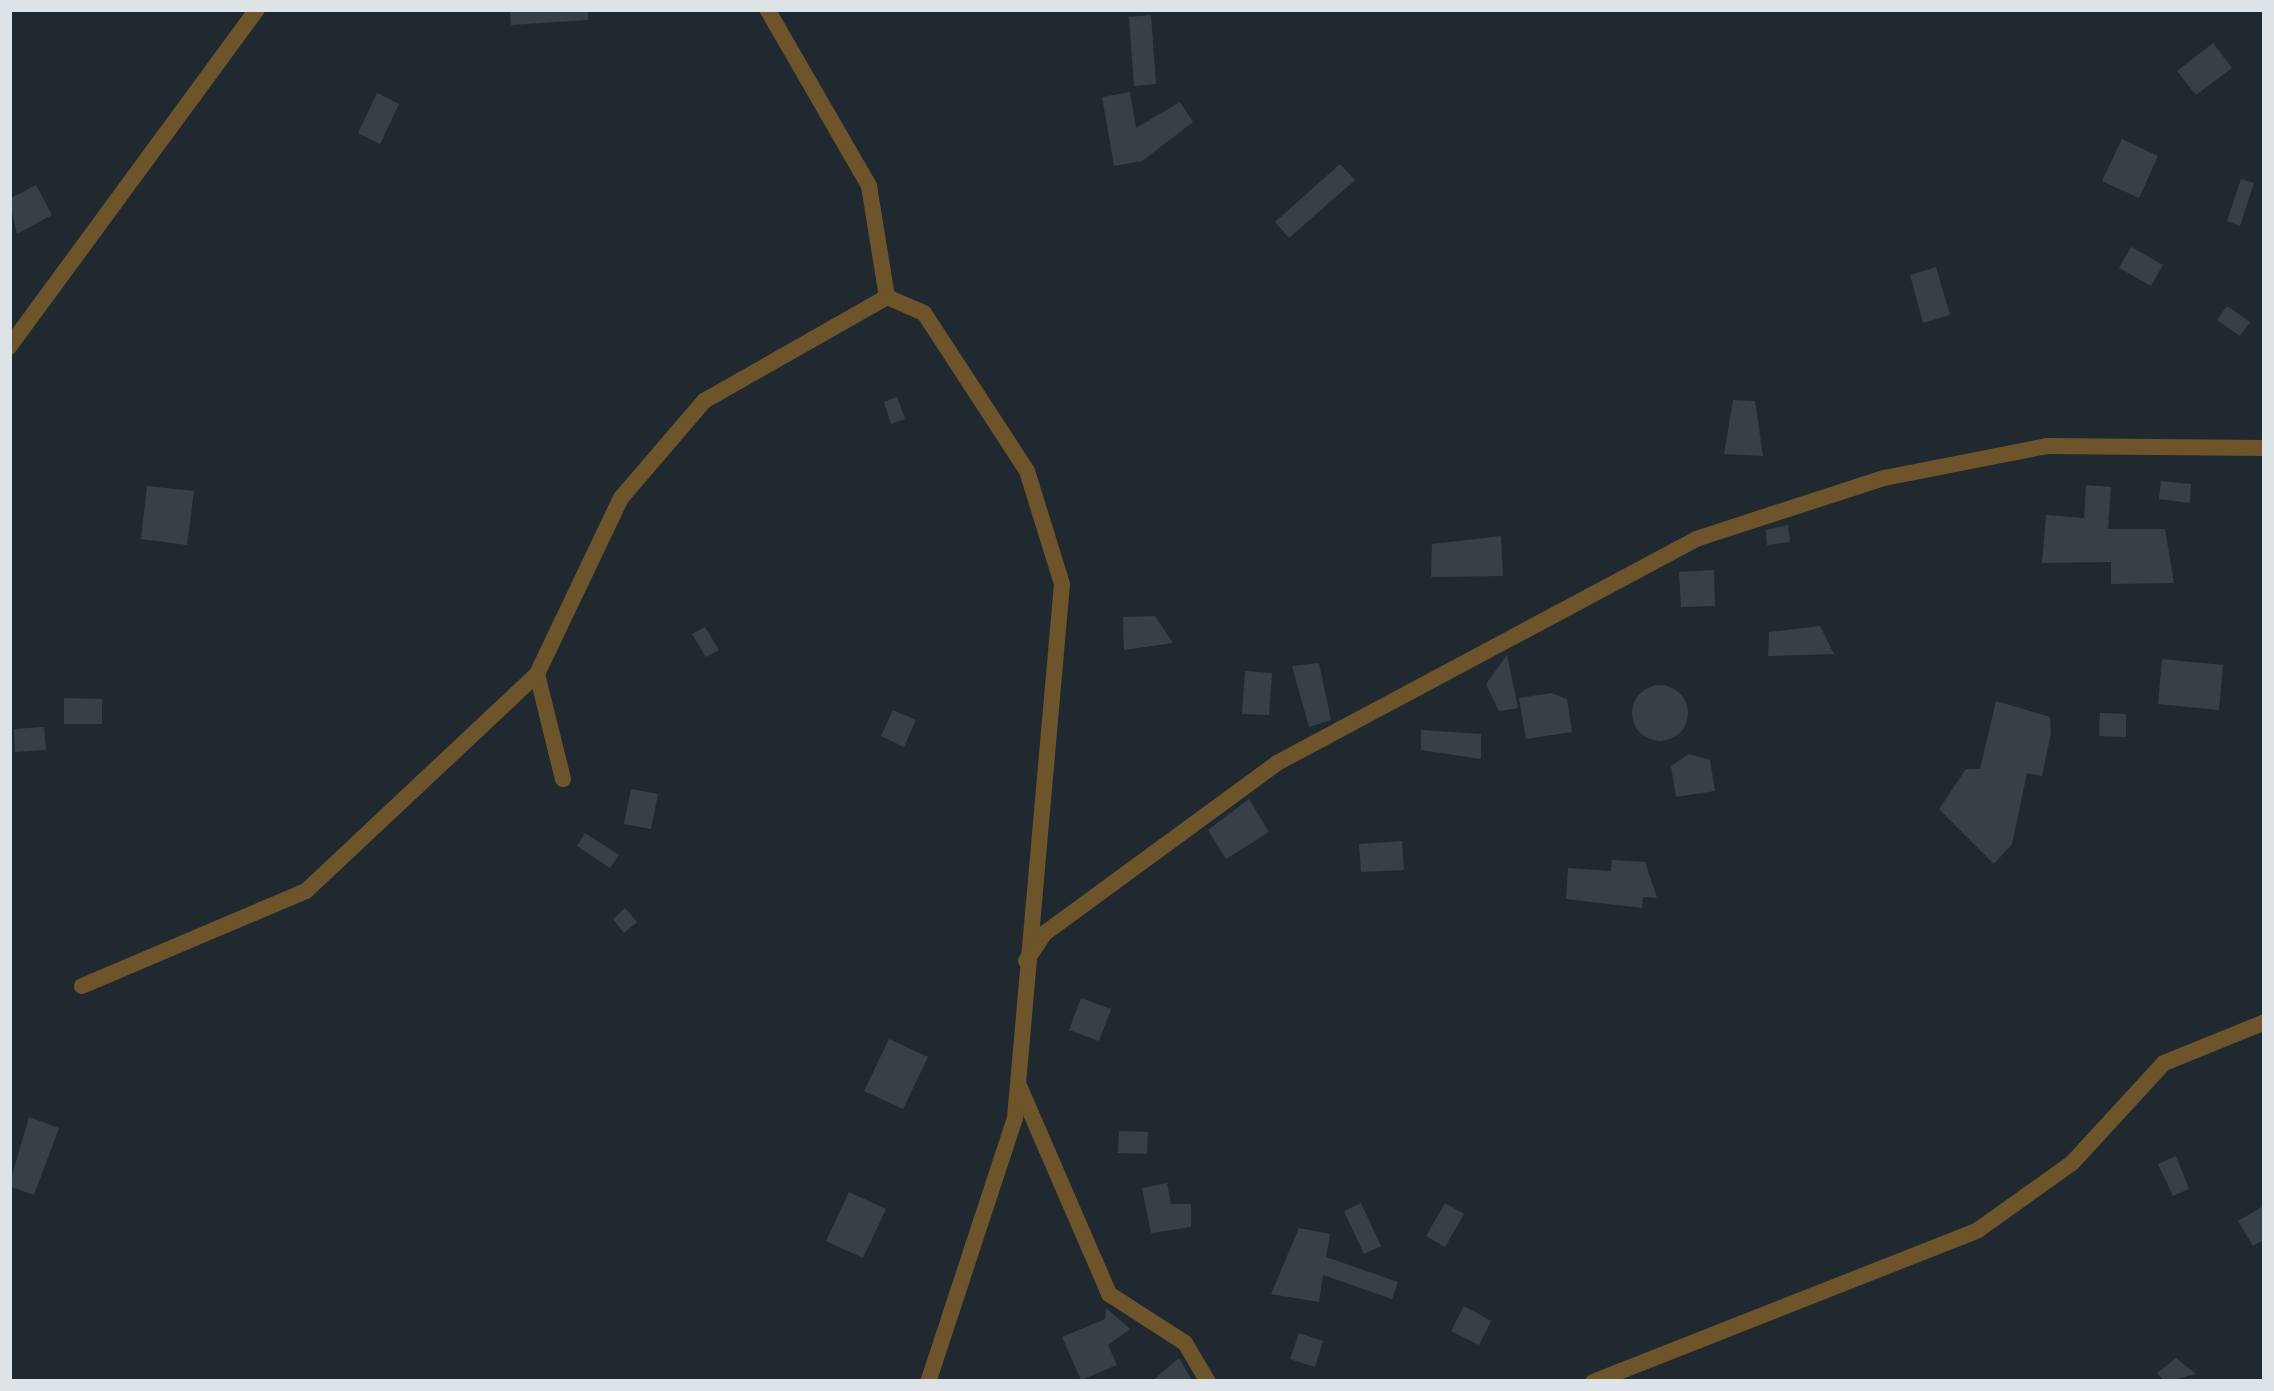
<!DOCTYPE html>
<style>
body{margin:0}
#map{position:relative;width:2274px;height:1391px;overflow:hidden;background:#212930;font-family:Cabin,sans-serif}
div>[style]{position:absolute}
[style*='--x']{left:calc(var(--x)*1px);top:calc(var(--y)*1px);width:calc(var(--w)*1px);rotate:calc(var(--a)*1deg)}
.building>*{inset:0;background:#374047}
.round{border-radius:50%}
.minor>*{height:16px;margin:-8px;padding:0 8px;transform-origin:8px;border-radius:8px;background:#6e542b}
span{translate:-50% -50%;white-space:nowrap;text-align:center;line-height:1.15;-webkit-text-stroke:12px #0e1114;paint-order:stroke}
.frame{position:absolute;inset:0;border:12px solid #dde3e7;pointer-events:none}
</style>
<div id="map">
<div class="building">
<div style="clip-path:polygon(510px 9px,588px 9px,588px 20px,511px 25px)"></div>
<div style="clip-path:polygon(1151px 15px,1156px 84px,1134px 86px,1129px 17px)"></div>
<div style="clip-path:polygon(2213px 43px,2232px 68px,2196px 95px,2177px 71px)"></div>
<div style="clip-path:polygon(1130px 92px,1136px 128px,1180px 102px,1193px 122px,1142px 161px,1114px 166px,1102px 97px)"></div>
<div style="clip-path:polygon(377px 93px,399px 104px,380px 144px,358px 133px)"></div>
<div style="clip-path:polygon(2122px 139px,2158px 156px,2139px 198px,2102px 181px)"></div>
<div style="clip-path:polygon(1340px 164px,1355px 180px,1289px 238px,1275px 222px)"></div>
<div style="clip-path:polygon(2241px 179px,2254px 183px,2240px 226px,2227px 221px)"></div>
<div style="clip-path:polygon(36px 185px,52px 215px,17px 234px,9px 199px)"></div>
<div style="clip-path:polygon(2131px 247px,2163px 265px,2151px 286px,2119px 268px)"></div>
<div style="clip-path:polygon(1936px 267px,1950px 315px,1923px 323px,1910px 275px)"></div>
<div style="clip-path:polygon(2227px 306px,2250px 322px,2240px 336px,2217px 320px)"></div>
<div style="clip-path:polygon(897px 397px,905px 419px,891px 424px,884px 402px)"></div>
<div style="clip-path:polygon(1733px 400px,1755px 401px,1763px 456px,1724px 454px)"></div>
<div style="clip-path:polygon(2161px 481px,2191px 484px,2190px 503px,2159px 499px)"></div>
<div style="clip-path:polygon(2086px 485px,2111px 487px,2108px 529px,2165px 529px,2174px 583px,2111px 584px,2111px 562px,2042px 563px,2046px 515px,2084px 518px)"></div>
<div style="clip-path:polygon(147px 486px,194px 491px,187px 545px,141px 539px)"></div>
<div style="clip-path:polygon(1788px 525px,1790px 542px,1767px 545px,1766px 530px)"></div>
<div style="clip-path:polygon(1501px 536px,1503px 576px,1431px 577px,1432px 544px)"></div>
<div style="clip-path:polygon(1714px 570px,1715px 606px,1681px 607px,1679px 572px)"></div>
<div style="clip-path:polygon(1155px 616px,1173px 643px,1124px 650px,1123px 617px)"></div>
<div style="clip-path:polygon(1820px 626px,1834px 654px,1768px 656px,1769px 632px)"></div>
<div style="clip-path:polygon(705px 627px,719px 650px,706px 657px,692px 634px)"></div>
<div style="clip-path:polygon(1507px 655px,1518px 708px,1499px 711px,1486px 684px)"></div>
<div style="clip-path:polygon(2162px 659px,2223px 665px,2219px 710px,2158px 704px)"></div>
<div style="clip-path:polygon(1319px 663px,1331px 720px,1309px 727px,1292px 666px)"></div>
<div style="clip-path:polygon(1245px 671px,1272px 673px,1269px 715px,1242px 714px)"></div>
<div class="round" style="left:1632px;top:685px;width:56px;height:56px"></div>
<div style="clip-path:polygon(1551px 693px,1567px 699px,1572px 732px,1526px 739px,1519px 698px)"></div>
<div style="clip-path:polygon(64px 698px,102px 699px,102px 724px,64px 724px)"></div>
<div style="clip-path:polygon(1996px 701px,2050px 717px,2051px 733px,2042px 776px,2027px 773px,2012px 844px,1994px 864px,1939px 809px,1966px 769px,1980px 769px)"></div>
<div style="clip-path:polygon(893px 710px,916px 720px,904px 747px,881px 736px)"></div>
<div style="clip-path:polygon(2100px 713px,2126px 714px,2126px 737px,2099px 736px)"></div>
<div style="clip-path:polygon(44px 727px,46px 750px,15px 752px,14px 729px)"></div>
<div style="clip-path:polygon(1421px 730px,1481px 734px,1481px 759px,1421px 750px)"></div>
<div style="clip-path:polygon(1689px 754px,1710px 760px,1715px 791px,1676px 797px,1671px 766px)"></div>
<div style="clip-path:polygon(631px 789px,658px 794px,651px 829px,624px 824px)"></div>
<div style="clip-path:polygon(1249px 799px,1269px 832px,1226px 859px,1208px 830px)"></div>
<div style="clip-path:polygon(585px 833px,619px 855px,610px 868px,577px 846px)"></div>
<div style="clip-path:polygon(1402px 841px,1404px 870px,1361px 872px,1359px 844px)"></div>
<div style="clip-path:polygon(1612px 860px,1645px 862px,1657px 898px,1643px 897px,1642px 908px,1566px 899px,1568px 868px,1611px 871px)"></div>
<div style="clip-path:polygon(625px 908px,637px 922px,624px 933px,613px 919px)"></div>
<div style="clip-path:polygon(1081px 998px,1111px 1009px,1099px 1041px,1069px 1030px)"></div>
<div style="clip-path:polygon(889px 1039px,928px 1057px,903px 1109px,864px 1091px)"></div>
<div style="clip-path:polygon(29px 1117px,59px 1128px,34px 1195px,9px 1186px)"></div>
<div style="clip-path:polygon(1119px 1131px,1148px 1132px,1147px 1154px,1118px 1153px)"></div>
<div style="clip-path:polygon(2176px 1156px,2189px 1189px,2173px 1196px,2158px 1164px)"></div>
<div style="clip-path:polygon(1167px 1183px,1171px 1204px,1191px 1204px,1191px 1227px,1151px 1233px,1142px 1188px)"></div>
<div style="clip-path:polygon(849px 1192px,886px 1209px,863px 1258px,826px 1241px)"></div>
<div style="clip-path:polygon(1361px 1203px,1381px 1246px,1364px 1254px,1344px 1211px)"></div>
<div style="clip-path:polygon(1445px 1203px,1464px 1214px,1445px 1247px,1426px 1236px)"></div>
<div style="clip-path:polygon(2265px 1205px,2265px 1239px,2253px 1246px,2238px 1221px)"></div>
<div style="clip-path:polygon(1299px 1228px,1330px 1234px,1326px 1257px,1398px 1282px,1392px 1299px,1323px 1275px,1319px 1302px,1271px 1294px)"></div>
<div style="clip-path:polygon(1464px 1306px,1491px 1321px,1479px 1345px,1451px 1331px)"></div>
<div style="clip-path:polygon(1106px 1308px,1130px 1329px,1108px 1345px,1117px 1365px,1081px 1380px,1062px 1337px,1105px 1319px)"></div>
<div style="clip-path:polygon(1299px 1333px,1323px 1341px,1315px 1367px,1290px 1359px)"></div>
<div style="clip-path:polygon(1179px 1358px,1193px 1382px,1151px 1382px)"></div>
<div style="clip-path:polygon(2176px 1358px,2196px 1374px,2165px 1382px,2157px 1373px)"></div>
</div>
<div class="minor">
<div style="--x:767;--y:9;--w:204;--a:60"></div>
<div style="--x:869;--y:186;--w:112;--a:80.8"></div>
<div style="--x:887;--y:297;--w:40;--a:23.4"></div>
<div style="--x:924;--y:313;--w:189;--a:56.9"></div>
<div style="--x:1027;--y:471;--w:118;--a:72.8"></div>
<div style="--x:1062;--y:584;--w:536;--a:95.03"></div>
<div style="--x:1015;--y:1118;--w:278;--a:108.2"></div>
<div style="--x:9;--y:347;--w:419;--a:-53.7"></div>
<div style="--x:563;--y:779;--w:108;--a:-103.9"></div>
<div style="--x:537;--y:674;--w:195;--a:-64.5"></div>
<div style="--x:621;--y:498;--w:128;--a:-49.4"></div>
<div style="--x:704;--y:401;--w:210;--a:-29.6"></div>
<div style="--x:1026;--y:961;--w:34;--a:-56"></div>
<div style="--x:1045;--y:933;--w:288;--a:-36.2"></div>
<div style="--x:1277;--y:763;--w:475;--a:-28.1"></div>
<div style="--x:1696;--y:539;--w:198;--a:-18"></div>
<div style="--x:1884;--y:478;--w:166;--a:-11.1"></div>
<div style="--x:2047;--y:446;--w:218;--a:0.5"></div>
<div style="--x:82;--y:986;--w:243;--a:-23"></div>
<div style="--x:306;--y:891;--w:317;--a:-43.2"></div>
<div style="--x:1020;--y:1088;--w:224;--a:66.6"></div>
<div style="--x:1109;--y:1294;--w:90;--a:32.8"></div>
<div style="--x:1185;--y:1343;--w:45;--a:59.5"></div>
<div style="--x:1593;--y:1382;--w:414;--a:-21.5"></div>
<div style="--x:1978;--y:1230;--w:115;--a:-35.5"></div>
<div style="--x:2072;--y:1163;--w:136;--a:-47.4"></div>
<div style="--x:2164;--y:1063;--w:109;--a:-22.1"></div>
</div>
<div class="frame"></div>
</div>
